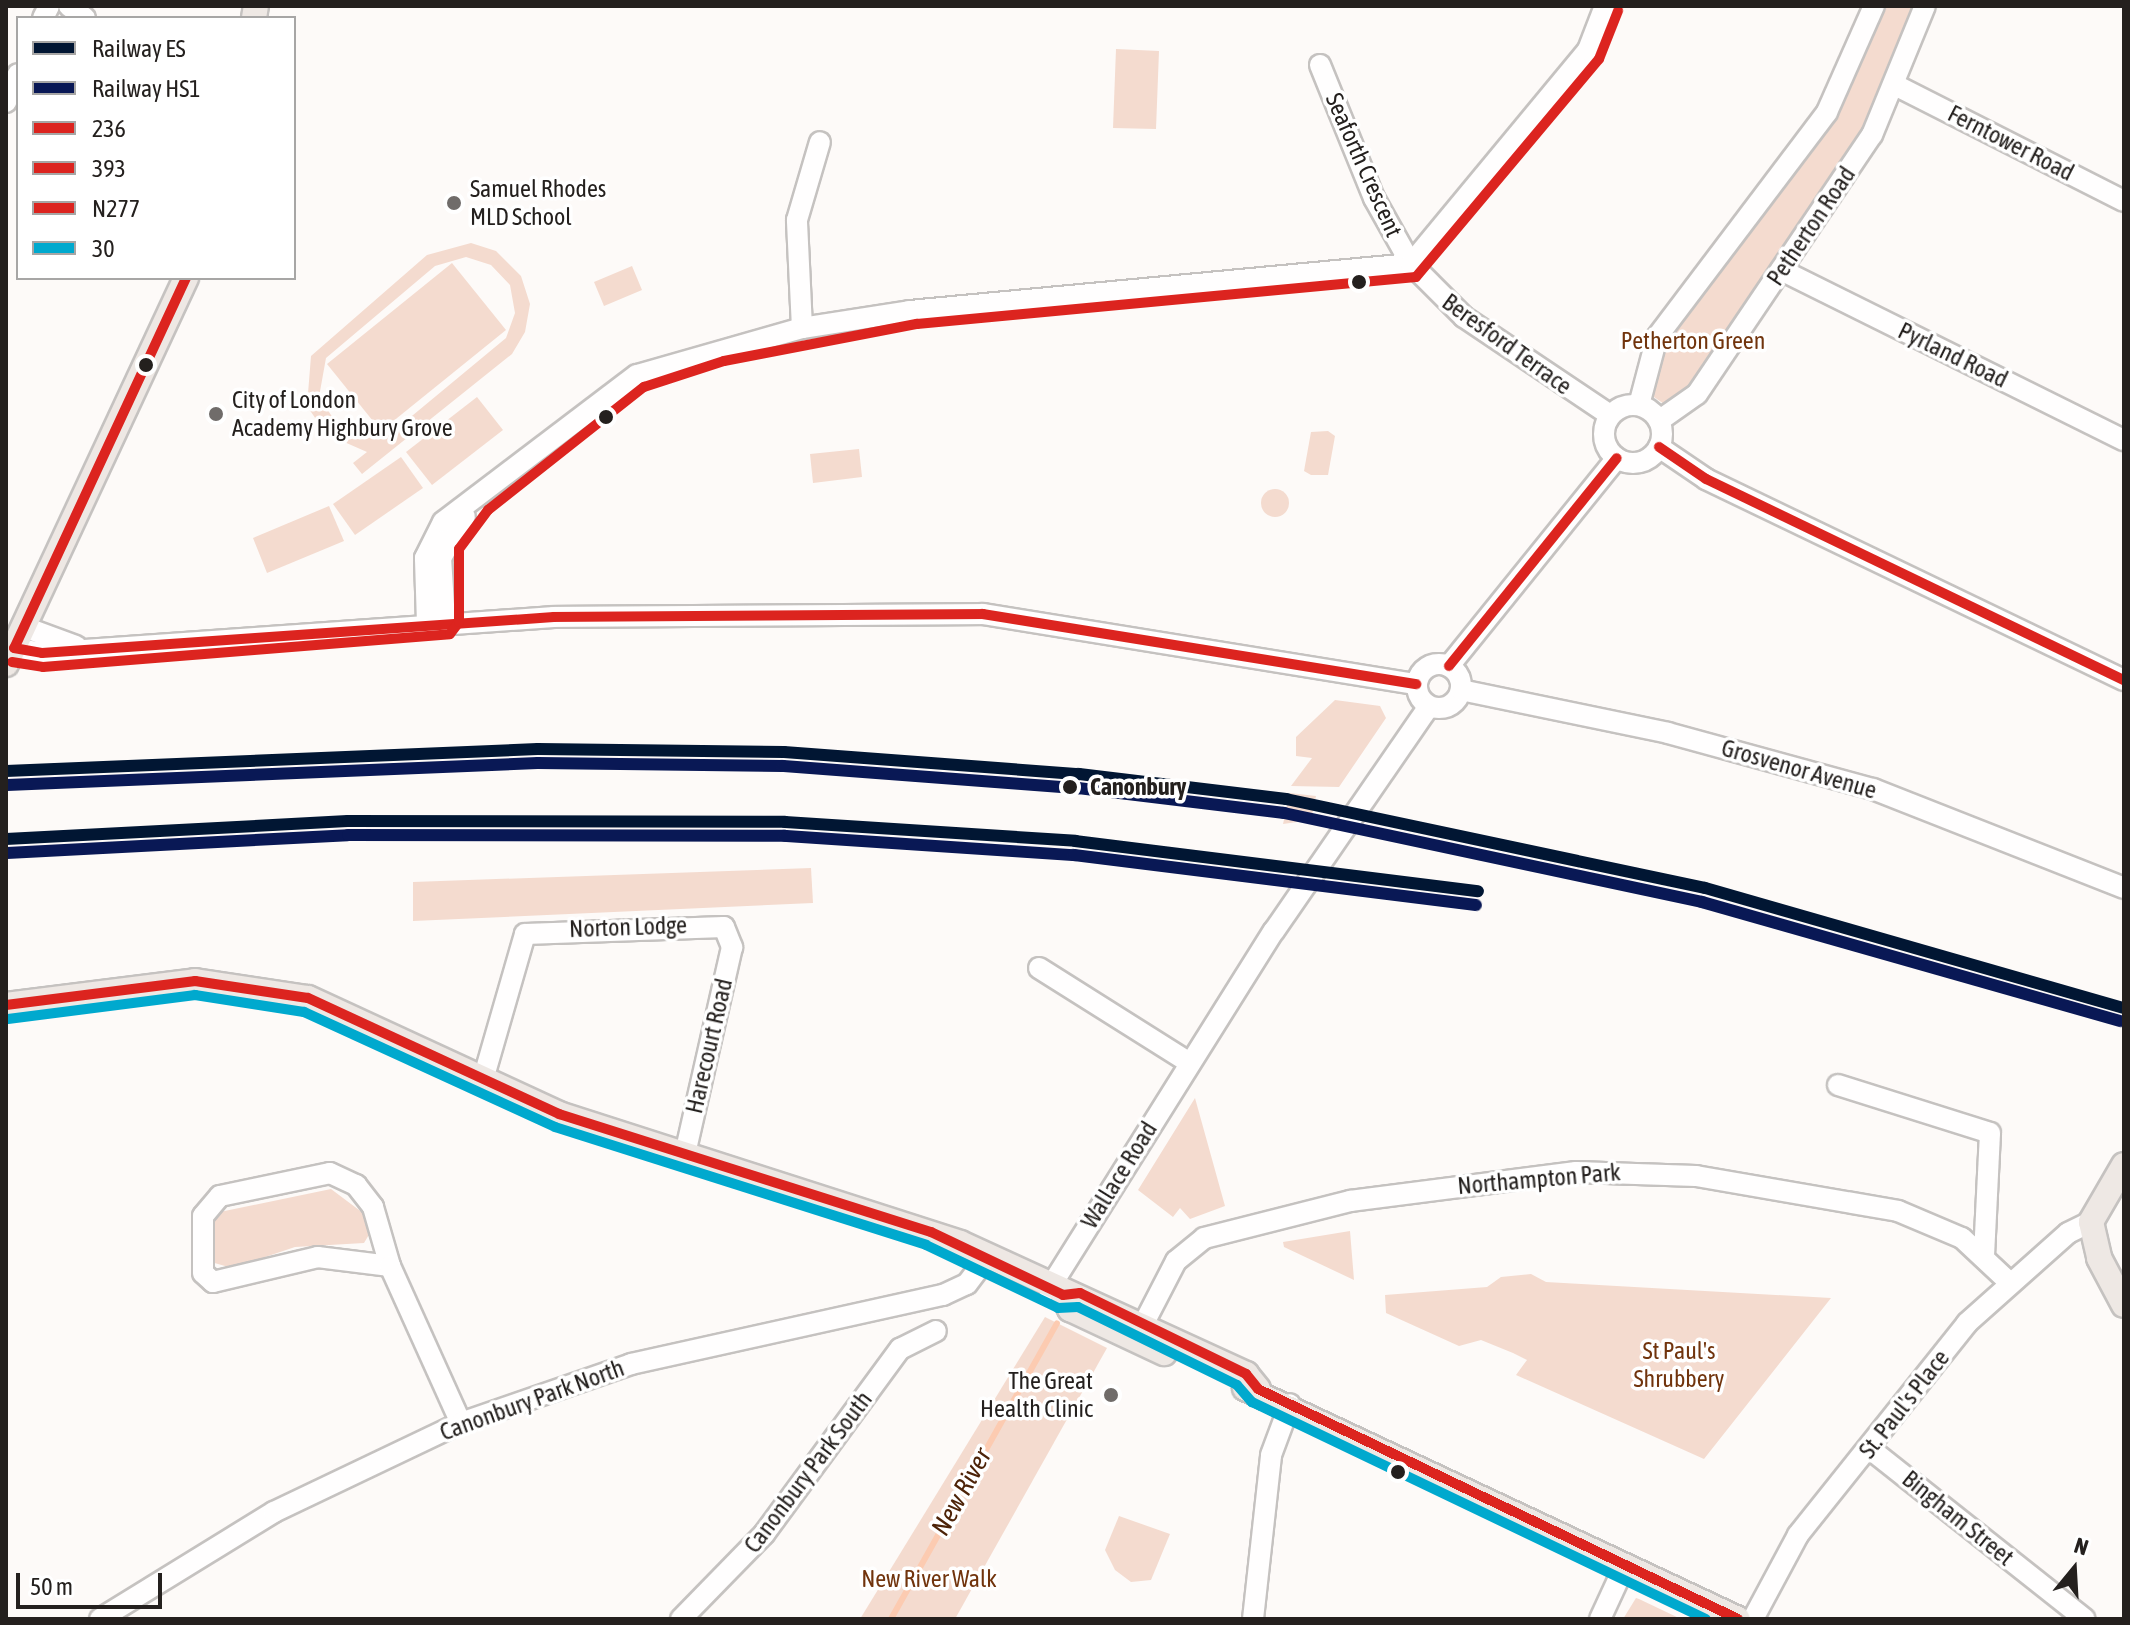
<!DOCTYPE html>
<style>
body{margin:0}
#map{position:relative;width:2130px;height:1625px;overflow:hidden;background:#fdfaf8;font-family:"Asap Condensed",sans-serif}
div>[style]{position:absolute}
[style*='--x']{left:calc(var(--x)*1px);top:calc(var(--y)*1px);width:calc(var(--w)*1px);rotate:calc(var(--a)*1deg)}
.green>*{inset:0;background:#f4dbcf}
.round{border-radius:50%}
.stream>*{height:6px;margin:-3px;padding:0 3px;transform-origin:3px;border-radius:3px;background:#fccbb1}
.roads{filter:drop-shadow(2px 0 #c5c2c0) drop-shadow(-2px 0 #c5c2c0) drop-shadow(0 2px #c5c2c0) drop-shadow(0 -2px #c5c2c0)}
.minor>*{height:20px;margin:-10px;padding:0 10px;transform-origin:10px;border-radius:10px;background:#fffefe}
.minor>.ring{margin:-10px;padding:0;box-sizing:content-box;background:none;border:20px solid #fffefe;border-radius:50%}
.major>*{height:24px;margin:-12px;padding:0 12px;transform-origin:12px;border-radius:12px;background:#eee8e4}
.bus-1>*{height:10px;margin:-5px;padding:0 5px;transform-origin:5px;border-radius:5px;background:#dc241f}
.bus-2>*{height:10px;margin:-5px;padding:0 5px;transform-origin:5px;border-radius:5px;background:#dc241f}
.bus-3>*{height:10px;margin:-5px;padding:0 5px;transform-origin:5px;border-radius:5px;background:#dc241f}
.bus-4>*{height:10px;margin:-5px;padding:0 5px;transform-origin:5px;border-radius:5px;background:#00a9ce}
.rail-1>*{height:12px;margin:-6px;padding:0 6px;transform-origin:6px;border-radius:6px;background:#011633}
.rail-2>*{height:12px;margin:-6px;padding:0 6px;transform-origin:6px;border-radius:6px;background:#091855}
.dots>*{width:22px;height:22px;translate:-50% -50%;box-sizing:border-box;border:4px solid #fff;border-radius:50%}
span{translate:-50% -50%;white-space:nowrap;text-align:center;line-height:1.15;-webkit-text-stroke:7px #fff;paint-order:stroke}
.street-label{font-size:24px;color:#24201e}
.poi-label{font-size:24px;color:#24201e}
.left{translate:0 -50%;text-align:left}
.right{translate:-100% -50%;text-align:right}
.park-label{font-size:24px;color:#71340d}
.stop-label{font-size:24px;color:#24201e;font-weight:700}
.water-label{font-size:26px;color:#4d2308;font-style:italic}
.frame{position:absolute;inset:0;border:8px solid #24201e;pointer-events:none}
.legend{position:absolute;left:16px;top:16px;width:280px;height:264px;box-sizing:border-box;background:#fff;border:2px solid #a7a6a5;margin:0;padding:10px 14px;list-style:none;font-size:24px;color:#24201e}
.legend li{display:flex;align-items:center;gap:16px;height:40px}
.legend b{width:40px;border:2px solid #a7a6a5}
.north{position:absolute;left:2034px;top:1529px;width:80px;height:80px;-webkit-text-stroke:6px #fff;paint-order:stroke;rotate:18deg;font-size:22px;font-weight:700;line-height:32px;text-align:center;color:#24201e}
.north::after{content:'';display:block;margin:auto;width:28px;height:36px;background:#24201e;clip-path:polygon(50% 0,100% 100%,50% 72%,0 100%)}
.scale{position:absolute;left:16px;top:1573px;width:146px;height:36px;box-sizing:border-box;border:4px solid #24201e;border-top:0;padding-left:10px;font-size:24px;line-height:28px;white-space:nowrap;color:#24201e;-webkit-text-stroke:6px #fff;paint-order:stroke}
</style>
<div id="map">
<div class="green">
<div style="clip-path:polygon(1886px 6px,1919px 6px,1878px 111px,1698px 382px,1667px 406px,1651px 395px,1671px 326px,1827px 129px)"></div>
<div style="clip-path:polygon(1116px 49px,1159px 51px,1156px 129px,1113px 128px)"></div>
<div style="clip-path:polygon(evenodd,471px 243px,496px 251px,521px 276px,530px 304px,525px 332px,512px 354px,362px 474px,353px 463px,367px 452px,326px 434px,307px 406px,311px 356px,427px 255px,471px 243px,466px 257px,491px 265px,510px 285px,515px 313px,506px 338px,395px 430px,366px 436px,337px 424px,319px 397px,326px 358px,435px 266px,466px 257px)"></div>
<div style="clip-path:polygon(452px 263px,506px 330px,381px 431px,327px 364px)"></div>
<div style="clip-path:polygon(632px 266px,642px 290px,604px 306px,594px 282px)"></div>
<div style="clip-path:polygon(477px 397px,503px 430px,432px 485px,406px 452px)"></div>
<div style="clip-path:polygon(1328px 431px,1335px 436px,1328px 475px,1311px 475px,1304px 471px,1311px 432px)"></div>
<div style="clip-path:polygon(859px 449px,862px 477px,813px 483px,810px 454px)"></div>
<div style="clip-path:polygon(401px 457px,423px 488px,355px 535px,333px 504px)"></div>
<div class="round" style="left:1261px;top:489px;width:28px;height:28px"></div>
<div style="clip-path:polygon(329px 506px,344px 541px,267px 573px,253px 538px)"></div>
<div style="clip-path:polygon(1335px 700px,1380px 706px,1386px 718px,1339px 787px,1291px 786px,1312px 758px,1296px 756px,1296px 737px)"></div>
<div style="clip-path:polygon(1290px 793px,1316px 796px,1311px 820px,1283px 824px)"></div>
<div style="clip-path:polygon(811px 868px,813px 903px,413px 921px,413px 882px)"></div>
<div style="clip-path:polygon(1195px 1098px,1225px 1206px,1190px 1219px,1180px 1208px,1173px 1217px,1138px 1190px)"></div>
<div style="clip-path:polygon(331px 1189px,363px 1213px,370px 1233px,364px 1243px,295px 1247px,232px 1268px,211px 1262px,215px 1213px)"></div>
<div style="clip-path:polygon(1350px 1231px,1354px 1280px,1284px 1247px,1283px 1242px)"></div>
<div style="clip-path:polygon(1531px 1274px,1546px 1282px,1831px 1298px,1704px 1459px,1516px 1375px,1527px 1360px,1513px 1353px,1481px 1340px,1459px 1346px,1386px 1313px,1385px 1295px,1487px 1287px,1501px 1277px)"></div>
<div style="clip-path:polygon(1045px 1317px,1107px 1348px,955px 1619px,860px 1619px)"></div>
<div style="clip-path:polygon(1119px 1516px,1170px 1534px,1151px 1580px,1131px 1582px,1115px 1570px,1105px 1550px)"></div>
<div style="clip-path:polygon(1636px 1598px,1639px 1599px,1681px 1619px,1623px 1619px)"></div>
</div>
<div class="stream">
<div style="--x:891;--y:1619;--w:339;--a:-60.7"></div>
</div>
<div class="roads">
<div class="minor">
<div style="--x:69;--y:6;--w:20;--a:37"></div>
<div style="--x:43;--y:18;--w:13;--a:-63"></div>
<div style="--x:1320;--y:65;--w:144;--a:67.9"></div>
<div style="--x:1374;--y:198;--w:76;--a:60.7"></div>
<div style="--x:1411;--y:264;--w:75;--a:45"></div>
<div style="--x:1464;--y:317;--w:176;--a:33.9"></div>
<div style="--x:1897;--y:86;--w:254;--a:26.9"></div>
<div style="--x:6;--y:102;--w:30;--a:-67"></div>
<div style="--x:1781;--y:270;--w:383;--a:26.4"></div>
<div style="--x:802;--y:328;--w:108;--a:-92.7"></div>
<div style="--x:797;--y:220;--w:81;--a:-73.6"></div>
<div class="ring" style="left:1604px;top:405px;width:38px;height:38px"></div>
<div style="--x:1639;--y:405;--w:70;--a:-75.2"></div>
<div style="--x:1657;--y:337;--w:282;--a:-52.9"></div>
<div style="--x:1827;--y:112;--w:116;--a:-66.1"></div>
<div style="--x:1660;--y:420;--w:45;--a:-35.1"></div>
<div style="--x:1697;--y:394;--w:313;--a:-56"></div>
<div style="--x:1872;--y:135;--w:139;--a:-67.7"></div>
<div style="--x:1659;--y:447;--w:57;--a:34.2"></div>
<div style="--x:1706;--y:479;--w:464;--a:25.7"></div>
<div style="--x:445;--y:621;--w:63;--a:-93.6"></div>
<div style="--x:441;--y:558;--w:48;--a:-60.3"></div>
<div style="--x:427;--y:623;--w:65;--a:-91.8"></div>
<div style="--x:425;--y:558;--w:40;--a:-63.4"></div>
<div style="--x:443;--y:522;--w:243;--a:-37.2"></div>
<div style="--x:637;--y:375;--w:172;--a:-15.9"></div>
<div style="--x:802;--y:328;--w:109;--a:-8.9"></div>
<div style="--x:910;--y:311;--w:503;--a:-5.36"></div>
<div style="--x:1411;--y:264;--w:278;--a:-50.4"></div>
<div style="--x:1588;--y:50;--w:47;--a:-68.9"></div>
<div style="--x:24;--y:627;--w:55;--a:20.1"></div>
<div style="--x:14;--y:648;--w:28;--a:10"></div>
<div style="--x:42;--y:653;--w:513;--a:-4.02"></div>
<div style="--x:554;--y:617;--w:429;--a:-0.4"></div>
<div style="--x:983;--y:614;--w:439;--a:9.2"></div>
<div class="ring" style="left:1417px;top:664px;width:24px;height:24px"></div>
<div style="--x:1449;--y:666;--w:267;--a:-51.1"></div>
<div style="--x:1461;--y:690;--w:211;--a:11.7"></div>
<div style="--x:1668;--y:733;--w:213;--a:15.3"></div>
<div style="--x:1873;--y:789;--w:270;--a:21.5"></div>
<div style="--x:1039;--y:968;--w:178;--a:32.2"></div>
<div style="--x:482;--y:1083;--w:155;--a:-73.9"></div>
<div style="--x:525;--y:934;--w:199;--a:-2"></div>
<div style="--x:724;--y:927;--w:22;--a:68"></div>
<div style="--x:732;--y:947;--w:217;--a:102.8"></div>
<div style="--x:1838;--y:1085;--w:159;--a:17.5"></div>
<div style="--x:1990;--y:1133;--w:122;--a:92.8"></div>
<div style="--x:390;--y:1266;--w:73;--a:-172.9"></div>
<div style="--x:318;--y:1257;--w:108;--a:166.6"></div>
<div style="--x:213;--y:1282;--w:13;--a:-138"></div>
<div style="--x:203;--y:1273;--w:57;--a:-90"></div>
<div style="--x:203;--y:1216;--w:26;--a:-50"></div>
<div style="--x:220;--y:1196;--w:112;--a:-11.8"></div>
<div style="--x:330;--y:1173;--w:29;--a:25"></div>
<div style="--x:356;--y:1185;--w:28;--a:52"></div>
<div style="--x:373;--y:1207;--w:61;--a:73.9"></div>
<div style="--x:390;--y:1266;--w:172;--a:65.7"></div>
<div style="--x:1049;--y:1289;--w:423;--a:-57.9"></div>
<div style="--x:1274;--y:931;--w:273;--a:-55.4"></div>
<div style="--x:1143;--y:1325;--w:72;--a:-62.7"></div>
<div style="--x:1176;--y:1261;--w:36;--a:-39"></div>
<div style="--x:1204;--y:1238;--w:151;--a:-14.2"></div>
<div style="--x:1350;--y:1201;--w:228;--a:-7.3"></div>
<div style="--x:1576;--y:1172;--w:120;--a:1.9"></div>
<div style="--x:1696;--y:1176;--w:205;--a:9.8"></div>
<div style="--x:1898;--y:1211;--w:69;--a:22.9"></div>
<div style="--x:1962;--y:1238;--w:64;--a:43.1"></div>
<div style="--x:1869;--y:1448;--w:275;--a:38.4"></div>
<div style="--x:100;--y:1619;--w:204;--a:-31.6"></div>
<div style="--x:274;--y:1512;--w:207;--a:-25.5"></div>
<div style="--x:461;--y:1423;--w:180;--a:-19.1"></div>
<div style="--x:631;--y:1364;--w:320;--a:-12.5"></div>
<div style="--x:943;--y:1295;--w:26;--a:-25"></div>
<div style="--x:967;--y:1284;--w:35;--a:-53"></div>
<div style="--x:681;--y:1619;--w:119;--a:-45.7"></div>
<div style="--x:764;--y:1534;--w:230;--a:-53.7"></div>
<div style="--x:900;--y:1349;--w:40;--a:-26.6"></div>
<div style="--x:1253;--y:1619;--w:165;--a:-83.7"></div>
<div style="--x:1271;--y:1455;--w:54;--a:-69.6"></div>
<div style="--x:1600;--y:1619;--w:60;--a:-65.2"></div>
<div style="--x:1753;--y:1619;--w:95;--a:-61.8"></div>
<div style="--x:1798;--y:1535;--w:271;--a:-51.4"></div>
<div style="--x:1967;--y:1323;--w:135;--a:-41.7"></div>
<div style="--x:2068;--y:1233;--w:25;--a:-26"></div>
</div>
<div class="major">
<div style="--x:254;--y:18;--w:12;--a:-81"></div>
<div style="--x:6;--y:664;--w:426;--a:-65"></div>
<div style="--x:6;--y:1005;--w:191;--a:-7.2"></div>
<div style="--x:195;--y:981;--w:114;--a:8.6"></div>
<div style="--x:308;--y:998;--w:277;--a:24.8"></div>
<div style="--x:559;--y:1114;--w:421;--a:17.8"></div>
<div style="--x:960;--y:1243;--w:315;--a:24.6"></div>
<div style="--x:1246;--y:1374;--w:19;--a:51"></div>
<div style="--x:2124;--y:1165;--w:66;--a:120.1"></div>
<div style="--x:2091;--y:1222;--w:37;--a:77"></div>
<div style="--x:2099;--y:1258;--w:53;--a:62"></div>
<div style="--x:1063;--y:1295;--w:16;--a:63"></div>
<div style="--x:1070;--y:1309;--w:104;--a:25.1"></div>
<div style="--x:1245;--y:1388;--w:544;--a:25.11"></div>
</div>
</div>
<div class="bus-1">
<div style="--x:186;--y:278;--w:408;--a:114.9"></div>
<div style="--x:14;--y:648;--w:28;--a:10"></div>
<div style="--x:42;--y:653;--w:513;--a:-4.02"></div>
<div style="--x:554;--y:617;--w:429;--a:-0.4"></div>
<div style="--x:983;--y:614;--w:439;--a:9.2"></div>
<div style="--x:1659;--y:447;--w:57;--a:34.2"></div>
<div style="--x:1706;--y:479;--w:464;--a:25.7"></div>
<div style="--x:1449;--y:666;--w:267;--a:-51.1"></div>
</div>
<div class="bus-2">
<div style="--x:12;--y:662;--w:31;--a:9"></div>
<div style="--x:43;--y:667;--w:408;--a:-4.6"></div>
<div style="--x:450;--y:634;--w:15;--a:-53"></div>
<div style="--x:459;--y:622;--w:73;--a:-90"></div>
<div style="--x:459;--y:549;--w:49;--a:-53.4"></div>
<div style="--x:488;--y:510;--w:199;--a:-38.3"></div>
<div style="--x:644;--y:387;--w:84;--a:-18"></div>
<div style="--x:724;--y:361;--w:197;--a:-10.9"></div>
<div style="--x:917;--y:324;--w:501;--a:-5.38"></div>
<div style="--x:1416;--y:277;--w:285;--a:-50"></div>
<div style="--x:1599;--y:59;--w:52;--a:-68.4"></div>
</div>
<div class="bus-3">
<div style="--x:6;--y:1005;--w:191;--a:-7.2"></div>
<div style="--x:195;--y:981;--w:114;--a:8.6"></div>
<div style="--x:308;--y:998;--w:277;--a:24.8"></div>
<div style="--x:559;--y:1114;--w:390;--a:17.6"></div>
<div style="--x:931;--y:1232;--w:146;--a:25.5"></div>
<div style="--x:1063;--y:1295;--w:17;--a:-7"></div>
<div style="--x:1080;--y:1293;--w:185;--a:26"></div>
<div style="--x:1246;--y:1374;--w:19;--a:51"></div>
<div style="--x:1258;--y:1389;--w:532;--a:25.6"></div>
</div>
<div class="bus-4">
<div style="--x:8;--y:1019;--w:189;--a:-7.3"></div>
<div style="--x:195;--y:995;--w:110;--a:8.9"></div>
<div style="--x:304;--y:1012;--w:276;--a:24.6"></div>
<div style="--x:555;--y:1127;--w:389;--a:17.6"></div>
<div style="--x:926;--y:1245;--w:146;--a:25.5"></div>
<div style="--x:1058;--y:1308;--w:20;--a:-3"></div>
<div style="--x:1078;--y:1307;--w:177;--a:26.1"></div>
<div style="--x:1237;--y:1385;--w:23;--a:49"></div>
<div style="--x:1252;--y:1402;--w:503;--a:25.55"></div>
</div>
<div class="rail-1">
<div style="--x:6;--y:771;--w:532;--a:-2.37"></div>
<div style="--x:538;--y:749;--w:246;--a:0.7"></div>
<div style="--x:784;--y:752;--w:296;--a:4.3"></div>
<div style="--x:1079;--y:774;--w:209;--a:6.9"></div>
<div style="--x:1286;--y:799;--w:428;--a:12"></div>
<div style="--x:1705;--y:888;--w:436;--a:16"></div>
<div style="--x:6;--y:839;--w:342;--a:-3"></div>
<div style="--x:348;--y:821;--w:437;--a:0.1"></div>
<div style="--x:785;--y:822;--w:291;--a:3.7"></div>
<div style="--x:1075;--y:841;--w:406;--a:7.1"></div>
</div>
<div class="rail-2">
<div style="--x:7;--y:785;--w:531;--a:-2.37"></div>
<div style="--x:538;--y:763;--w:245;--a:0.7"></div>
<div style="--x:783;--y:766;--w:296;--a:4.3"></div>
<div style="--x:1078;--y:788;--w:208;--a:6.9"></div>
<div style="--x:1284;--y:813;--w:427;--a:12"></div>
<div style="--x:1702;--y:902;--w:435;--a:15.9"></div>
<div style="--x:7;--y:853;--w:341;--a:-3"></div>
<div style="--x:348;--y:835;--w:437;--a:0.1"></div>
<div style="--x:785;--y:836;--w:290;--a:3.8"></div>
<div style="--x:1074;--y:855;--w:405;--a:7.1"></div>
</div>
<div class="dots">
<div style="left:454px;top:203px;background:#706c6a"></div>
<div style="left:1359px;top:282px;background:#24201e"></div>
<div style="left:146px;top:365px;background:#24201e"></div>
<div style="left:216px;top:414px;background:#706c6a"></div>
<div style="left:606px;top:417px;background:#24201e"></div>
<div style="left:1070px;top:787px;background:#24201e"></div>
<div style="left:1111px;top:1395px;background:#706c6a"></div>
<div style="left:1398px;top:1472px;background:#24201e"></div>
</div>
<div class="street-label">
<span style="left:2011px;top:143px;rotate:27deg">Ferntower Road</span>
<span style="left:1364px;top:165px;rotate:66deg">Seaforth Crescent</span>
<span style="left:1811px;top:226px;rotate:-56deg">Petherton Road</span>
<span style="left:1507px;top:344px;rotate:36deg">Beresford Terrace</span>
<span style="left:1953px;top:355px;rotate:26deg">Pyrland Road</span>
<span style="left:1799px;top:769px;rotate:16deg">Grosvenor Avenue</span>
<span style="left:628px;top:927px;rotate:-2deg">Norton Lodge</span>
<span style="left:709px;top:1046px;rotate:-77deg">Harecourt Road</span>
<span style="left:1119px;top:1175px;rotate:-58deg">Wallace Road</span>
<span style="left:1539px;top:1179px;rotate:-5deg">Northampton Park</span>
<span style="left:532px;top:1400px;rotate:-20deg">Canonbury Park North</span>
<span style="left:1904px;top:1404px;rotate:-52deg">St. Paul's Place</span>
<span style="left:808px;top:1472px;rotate:-53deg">Canonbury Park South</span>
<span style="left:1958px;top:1518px;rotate:39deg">Bingham Street</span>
</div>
<div class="poi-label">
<span class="left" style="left:470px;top:203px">Samuel Rhodes<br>MLD School</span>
<span class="left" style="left:232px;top:414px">City of London<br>Academy Highbury Grove</span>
<span class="right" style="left:1093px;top:1395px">The Great<br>Health Clinic</span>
</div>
<div class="park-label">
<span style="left:1693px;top:341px">Petherton Green</span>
<span style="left:1679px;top:1365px">St Paul's<br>Shrubbery</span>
<span style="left:929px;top:1579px">New River Walk</span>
</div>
<div class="stop-label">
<span class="left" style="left:1090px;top:787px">Canonbury</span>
</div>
<div class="water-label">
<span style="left:962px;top:1492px;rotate:-61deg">New River</span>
</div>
<div class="frame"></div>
<ul class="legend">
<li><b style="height:10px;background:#011633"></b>Railway ES</li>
<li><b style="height:10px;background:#091855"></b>Railway HS1</li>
<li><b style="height:10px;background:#dc241f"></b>236</li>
<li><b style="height:10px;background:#dc241f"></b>393</li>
<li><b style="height:10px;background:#dc241f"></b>N277</li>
<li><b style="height:10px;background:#00a9ce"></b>30</li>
</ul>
<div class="north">N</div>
<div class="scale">50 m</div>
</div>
